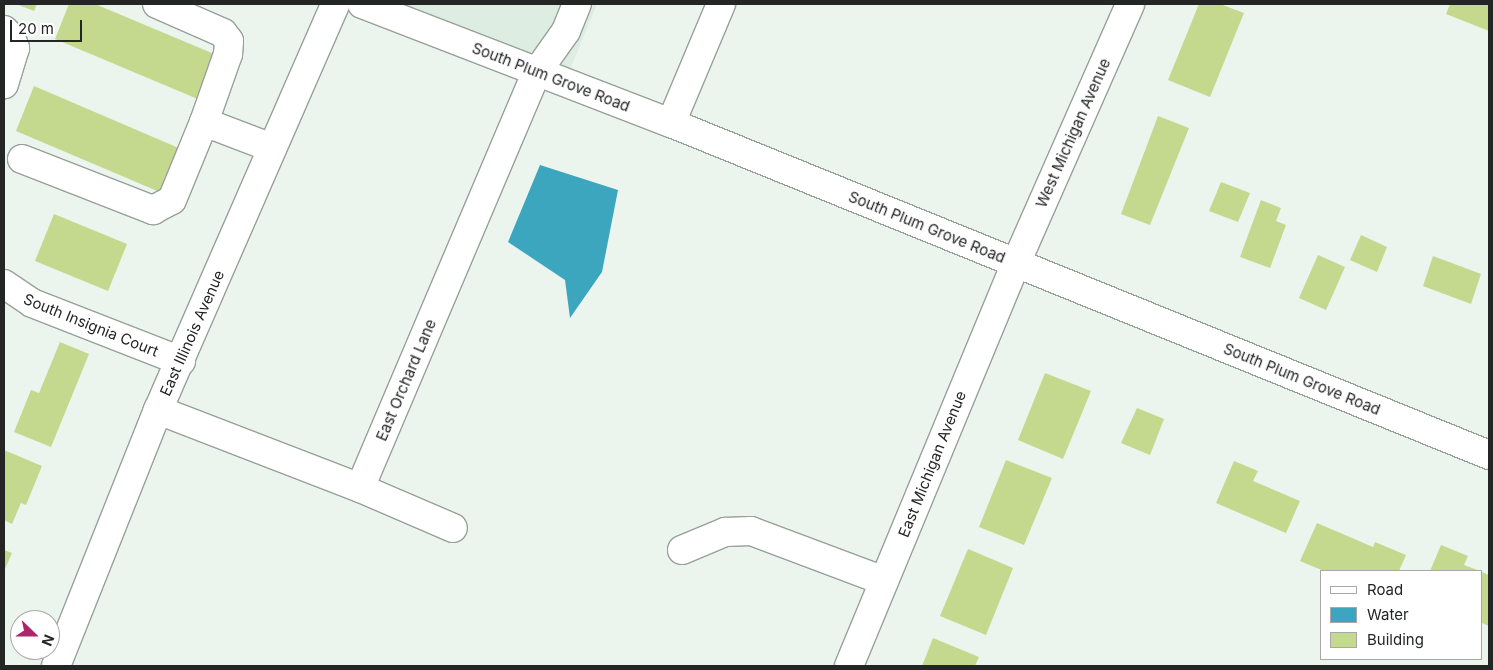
<!DOCTYPE html>
<style>
body{margin:0}
#map{position:relative;width:1493px;height:670px;overflow:hidden;background:#ecf4ee;font-family:Inter,sans-serif}
div>[style]{position:absolute}
[style*='--x']{left:calc(var(--x)*1px);top:calc(var(--y)*1px);width:calc(var(--w)*1px);rotate:calc(var(--a)*1deg)}
.built>*{inset:0;background:#deede1}
.water>*{inset:0;background:#3ca6be}
.building>*{inset:0;background:#c4d98d}
.roads{filter:drop-shadow(1px 0 #98a09a) drop-shadow(-1px 0 #98a09a) drop-shadow(0 1px #98a09a) drop-shadow(0 -1px #98a09a)}
.minor>*{height:28px;margin:-14px;padding:0 14px;transform-origin:14px;border-radius:14px;background:#fff}
.major>*{height:28px;margin:-14px;padding:0 14px;transform-origin:14px;border-radius:14px;background:#fff}
span{translate:-50% -50%;white-space:nowrap;text-align:center;line-height:1.15;-webkit-text-stroke:4.5px #fff;paint-order:stroke}
.street-label{font-size:15px;color:#232624}
.frame{position:absolute;inset:0;border:5px solid #232624;pointer-events:none}
.legend{position:absolute;left:1320px;top:570px;width:162px;height:90px;box-sizing:border-box;background:#fff;border:1px solid #a7a8a7;margin:0;padding:6px 9px;list-style:none;font-size:15px;color:#232624}
.legend li{display:flex;align-items:center;gap:10px;height:25px}
.legend b{width:25px;border:1px solid #a7a8a7}
.north{position:absolute;left:10px;top:610px;width:50px;height:50px;box-sizing:border-box;background:#fff;border:1px solid #a7a8a7;border-radius:50%;rotate:112deg;font-size:14px;font-weight:700;line-height:20px;text-align:center;color:#232624}
.north::after{content:'';display:block;margin:auto;width:18px;height:22px;background:#ad266c;clip-path:polygon(50% 0,100% 100%,50% 72%,0 100%)}
.scale{position:absolute;left:10px;top:20px;width:72px;height:22px;box-sizing:border-box;border:2px solid #232624;border-top:0;padding-left:6px;font-size:15px;line-height:18px;white-space:nowrap;color:#232624;-webkit-text-stroke:4px #fff;paint-order:stroke}
</style>
<div id="map">
<div class="built">
<div style="clip-path:polygon(362px 4px,597px 4px,565px 82px)"></div>
</div>
<div class="water">
<div style="clip-path:polygon(540px 165px,618px 190px,602px 272px,570px 318px,565px 280px,508px 242px)"></div>
</div>
<div class="building">
<div style="clip-path:polygon(16px 4px,37px 4px,34px 11px)"></div>
<div style="clip-path:polygon(69px 4px,95px 4px,219px 56px,200px 100px,55px 39px)"></div>
<div style="clip-path:polygon(1199px 4px,1220px 4px,1244px 13px,1210px 97px,1168px 80px)"></div>
<div style="clip-path:polygon(1450px 4px,1489px 4px,1489px 31px,1446px 14px)"></div>
<div style="clip-path:polygon(34px 86px,181px 149px,162px 193px,16px 131px)"></div>
<div style="clip-path:polygon(1158px 116px,1189px 128px,1150px 225px,1121px 214px)"></div>
<div style="clip-path:polygon(1221px 182px,1250px 193px,1238px 222px,1209px 211px)"></div>
<div style="clip-path:polygon(1261px 200px,1281px 208px,1276px 221px,1286px 225px,1270px 268px,1240px 257px)"></div>
<div style="clip-path:polygon(54px 214px,127px 244px,108px 291px,35px 261px)"></div>
<div style="clip-path:polygon(1361px 235px,1387px 247px,1377px 272px,1350px 260px)"></div>
<div style="clip-path:polygon(1318px 255px,1345px 267px,1326px 310px,1299px 298px)"></div>
<div style="clip-path:polygon(1433px 256px,1481px 274px,1471px 304px,1423px 286px)"></div>
<div style="clip-path:polygon(60px 342px,89px 354px,51px 447px,14px 432px,31px 390px,39px 393px)"></div>
<div style="clip-path:polygon(1045px 373px,1091px 391px,1063px 459px,1018px 440px)"></div>
<div style="clip-path:polygon(1137px 408px,1164px 419px,1150px 455px,1121px 443px)"></div>
<div style="clip-path:polygon(4px 450px,42px 466px,26px 505px,21px 503px,12px 524px,4px 520px)"></div>
<div style="clip-path:polygon(1006px 460px,1052px 478px,1024px 545px,979px 527px)"></div>
<div style="clip-path:polygon(1234px 461px,1258px 471px,1253px 481px,1300px 501px,1286px 533px,1216px 503px)"></div>
<div style="clip-path:polygon(1317px 523px,1373px 547px,1375px 542px,1406px 555px,1399px 571px,1324px 571px,1300px 561px)"></div>
<div style="clip-path:polygon(1441px 545px,1468px 556px,1464px 565px,1480px 571px,1430px 571px)"></div>
<div style="clip-path:polygon(968px 549px,1013px 568px,986px 635px,940px 616px)"></div>
<div style="clip-path:polygon(4px 550px,12px 553px,4px 571px)"></div>
<div style="clip-path:polygon(1482px 572px,1489px 575px,1489px 626px,1482px 623px)"></div>
<div style="clip-path:polygon(933px 638px,979px 657px,975px 666px,922px 666px)"></div>
</div>
<div class="roads">
<div class="minor">
<div style="--x:157;--y:4;--w:72;--a:23.7"></div>
<div style="--x:223;--y:33;--w:10;--a:53"></div>
<div style="--x:229;--y:41;--w:13;--a:94"></div>
<div style="--x:228;--y:54;--w:72;--a:109.4"></div>
<div style="--x:4;--y:30;--w:10;--a:45"></div>
<div style="--x:11;--y:37;--w:12;--a:70"></div>
<div style="--x:15;--y:48;--w:38;--a:107"></div>
<div style="--x:671;--y:123;--w:129;--a:-67.2"></div>
<div style="--x:22;--y:159;--w:141;--a:21.3"></div>
<div style="--x:153;--y:210;--w:21;--a:-28"></div>
<div style="--x:172;--y:200;--w:84;--a:-67.7"></div>
<div style="--x:204;--y:122;--w:73;--a:20.9"></div>
<div style="--x:4;--y:284;--w:34;--a:34"></div>
<div style="--x:32;--y:303;--w:160;--a:21.3"></div>
<div style="--x:158;--y:410;--w:217;--a:21.1"></div>
<div style="--x:360;--y:488;--w:452;--a:-67"></div>
<div style="--x:537;--y:72;--w:50;--a:-54.7"></div>
<div style="--x:566;--y:31;--w:29;--a:-68"></div>
<div style="--x:360;--y:488;--w:101;--a:23.3"></div>
<div style="--x:682;--y:550;--w:47;--a:-22.7"></div>
<div style="--x:725;--y:532;--w:26;--a:-2"></div>
<div style="--x:751;--y:531;--w:142;--a:20.6"></div>
<div style="--x:849;--y:666;--w:436;--a:-67.5"></div>
<div style="--x:1016;--y:263;--w:283;--a:-66.2"></div>
</div>
<div class="major">
<div style="--x:362;--y:4;--w:331;--a:21.1"></div>
<div style="--x:671;--y:123;--w:883;--a:22.09"></div>
<div style="--x:56;--y:666;--w:276;--a:-68.3"></div>
<div style="--x:158;--y:410;--w:443;--a:-66.4"></div>
</div>
</div>
<div class="street-label">
<span style="left:551px;top:77px;rotate:21deg">South Plum Grove Road</span>
<span style="left:1073px;top:133px;rotate:-66deg">West Michigan Avenue</span>
<span style="left:927px;top:227px;rotate:22deg">South Plum Grove Road</span>
<span style="left:91px;top:325px;rotate:22deg">South Insignia Court</span>
<span style="left:192px;top:333px;rotate:-66deg">East Illinois Avenue</span>
<span style="left:1302px;top:379px;rotate:22deg">South Plum Grove Road</span>
<span style="left:406px;top:380px;rotate:-67deg">East Orchard Lane</span>
<span style="left:932px;top:464px;rotate:-68deg">East Michigan Avenue</span>
</div>
<div class="frame"></div>
<ul class="legend">
<li><b style="height:6px;background:#fff"></b>Road</li>
<li><b style="height:14px;background:#3ca6be"></b>Water</li>
<li><b style="height:14px;background:#c4d98d"></b>Building</li>
</ul>
<div class="north">N</div>
<div class="scale">20 m</div>
</div>
